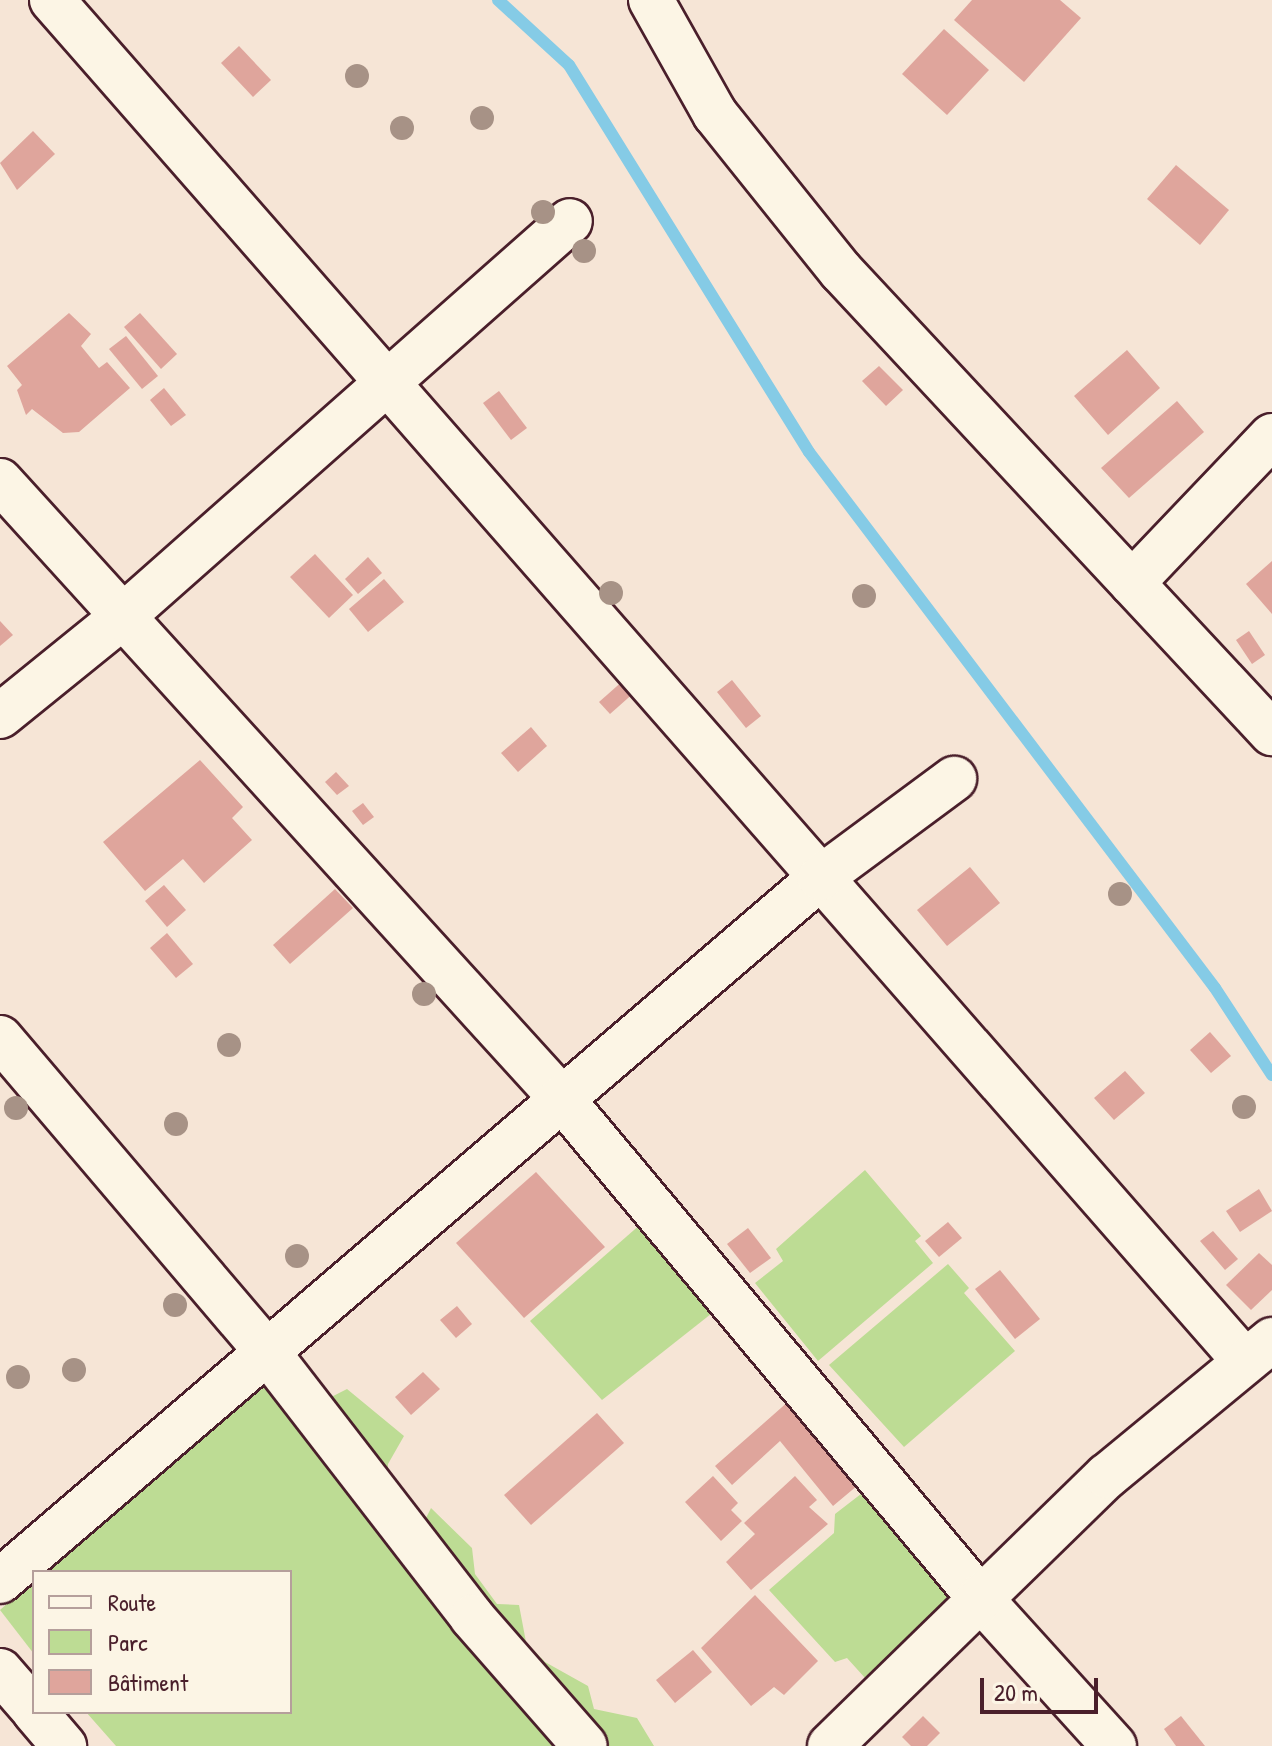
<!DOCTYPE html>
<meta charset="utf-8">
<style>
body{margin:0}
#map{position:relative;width:1272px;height:1746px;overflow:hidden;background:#f6e5d6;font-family:"Patrick Hand",sans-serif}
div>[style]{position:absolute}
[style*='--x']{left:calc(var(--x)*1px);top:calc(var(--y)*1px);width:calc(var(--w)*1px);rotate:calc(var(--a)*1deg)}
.green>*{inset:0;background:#bddc94}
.stream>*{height:12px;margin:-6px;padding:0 6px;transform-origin:6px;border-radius:6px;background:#85cbe6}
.building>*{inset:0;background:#dfa59c}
.roads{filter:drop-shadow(2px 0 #4a1f2b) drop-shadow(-2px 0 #4a1f2b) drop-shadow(0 2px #4a1f2b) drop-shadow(0 -2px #4a1f2b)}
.minor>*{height:44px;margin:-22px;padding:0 22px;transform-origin:22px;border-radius:22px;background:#fcf5e5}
.trees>*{width:24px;height:24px;margin:-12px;border-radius:50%;background:#a79286}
span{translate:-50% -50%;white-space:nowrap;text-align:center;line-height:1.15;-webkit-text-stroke:6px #fcf5e5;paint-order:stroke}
.legend{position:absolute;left:32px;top:1570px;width:260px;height:144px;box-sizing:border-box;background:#fcf5e5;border:2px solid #b59f9b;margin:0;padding:10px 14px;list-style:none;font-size:24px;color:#4a1f2b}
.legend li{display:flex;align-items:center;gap:16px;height:40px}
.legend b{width:40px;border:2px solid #b59f9b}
.scale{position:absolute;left:980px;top:1678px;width:118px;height:36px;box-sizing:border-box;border:4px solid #4a1f2b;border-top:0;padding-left:10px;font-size:24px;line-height:28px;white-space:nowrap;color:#4a1f2b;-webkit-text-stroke:6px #fcf5e5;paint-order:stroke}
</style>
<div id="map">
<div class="green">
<div style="clip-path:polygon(865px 1170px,921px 1236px,915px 1241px,933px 1263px,818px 1361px,755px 1283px,783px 1261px,776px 1249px)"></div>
<div style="clip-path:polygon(642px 1223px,735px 1295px,602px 1400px,530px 1321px)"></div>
<div style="clip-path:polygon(948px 1264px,969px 1288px,964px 1293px,1015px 1351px,904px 1447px,829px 1365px)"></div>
<div style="clip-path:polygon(264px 1378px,296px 1415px,347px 1389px,404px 1436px,388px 1464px,387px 1488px,417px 1536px,431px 1508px,472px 1548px,475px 1574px,497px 1604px,519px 1605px,526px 1642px,545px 1662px,588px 1686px,594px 1709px,637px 1718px,654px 1746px,116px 1746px,86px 1712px,290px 1712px,290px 1572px,44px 1572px)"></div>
<div style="clip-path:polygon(870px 1487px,963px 1587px,875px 1689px,847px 1658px,835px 1662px,769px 1590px,834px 1533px,835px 1514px)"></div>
<div style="clip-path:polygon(34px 1580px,34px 1654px,0 1610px)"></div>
</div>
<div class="stream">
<div style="--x:498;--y:0;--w:96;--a:42.5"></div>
<div style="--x:569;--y:65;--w:455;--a:58.2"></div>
<div style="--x:809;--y:452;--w:672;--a:52.86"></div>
<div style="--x:1215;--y:988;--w:104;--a:56.8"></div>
</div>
<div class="building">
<div style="clip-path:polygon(972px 0,1060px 0,1081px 18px,1024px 82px,954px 20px)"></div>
<div style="clip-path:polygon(944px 29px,989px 70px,947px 115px,902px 74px)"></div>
<div style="clip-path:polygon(239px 46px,271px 80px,253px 97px,221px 63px)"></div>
<div style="clip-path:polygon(33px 131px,55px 154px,17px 190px,0 163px)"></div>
<div style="clip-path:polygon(1176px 165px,1229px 210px,1200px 245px,1147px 199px)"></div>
<div style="clip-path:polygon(69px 313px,91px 334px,81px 346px,99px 368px,107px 362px,130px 388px,79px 432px,63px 433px,32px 409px,26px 415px,17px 390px,22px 385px,7px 366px)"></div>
<div style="clip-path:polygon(140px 313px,177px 354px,161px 369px,124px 327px)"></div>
<div style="clip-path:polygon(126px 336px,158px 376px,142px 389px,109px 349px)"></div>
<div style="clip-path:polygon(1127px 350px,1160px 388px,1108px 435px,1074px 396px)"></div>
<div style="clip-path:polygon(879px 366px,903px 390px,886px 406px,862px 381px)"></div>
<div style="clip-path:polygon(164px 388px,186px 415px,171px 426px,150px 400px)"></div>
<div style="clip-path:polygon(499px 391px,527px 428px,511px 440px,483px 403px)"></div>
<div style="clip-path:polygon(1177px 401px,1204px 432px,1129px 498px,1101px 468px)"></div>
<div style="clip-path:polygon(315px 554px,353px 595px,329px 618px,290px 577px)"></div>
<div style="clip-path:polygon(368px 557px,382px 573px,358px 594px,345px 579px)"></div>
<div style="clip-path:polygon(1272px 561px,1272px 614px,1246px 584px)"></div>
<div style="clip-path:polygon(384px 579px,404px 602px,368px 632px,349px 609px)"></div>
<div style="clip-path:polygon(0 621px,13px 635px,0 646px)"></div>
<div style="clip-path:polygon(1249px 631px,1265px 655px,1252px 664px,1236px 640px)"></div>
<div style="clip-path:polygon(625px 679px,636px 691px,610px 714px,599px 702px)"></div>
<div style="clip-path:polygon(732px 680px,761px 716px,746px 728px,717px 692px)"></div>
<div style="clip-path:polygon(531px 727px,547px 746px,518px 772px,501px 753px)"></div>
<div style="clip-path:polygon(200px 760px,243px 807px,232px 818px,252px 840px,204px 883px,183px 859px,145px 891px,103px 842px)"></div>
<div style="clip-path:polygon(336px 772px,349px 786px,337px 795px,325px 782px)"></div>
<div style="clip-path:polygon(363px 803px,374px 817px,363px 825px,352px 811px)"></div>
<div style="clip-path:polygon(970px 867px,1000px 903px,947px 946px,917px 910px)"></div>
<div style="clip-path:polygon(164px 885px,186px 910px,167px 927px,145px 901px)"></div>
<div style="clip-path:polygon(335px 889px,353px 908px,290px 964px,273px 945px)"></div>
<div style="clip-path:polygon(167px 933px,193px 964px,176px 978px,150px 948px)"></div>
<div style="clip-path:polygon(1210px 1032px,1231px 1056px,1211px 1073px,1190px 1050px)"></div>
<div style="clip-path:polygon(1125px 1071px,1145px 1093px,1114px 1120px,1094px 1098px)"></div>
<div style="clip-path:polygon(536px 1172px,605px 1247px,524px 1318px,456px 1243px)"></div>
<div style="clip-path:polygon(1259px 1189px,1272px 1211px,1240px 1232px,1226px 1211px)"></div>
<div style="clip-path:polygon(948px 1222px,962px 1238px,939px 1257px,925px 1241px)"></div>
<div style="clip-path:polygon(748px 1228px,771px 1258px,750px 1273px,727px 1244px)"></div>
<div style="clip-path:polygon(1213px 1231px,1238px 1259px,1225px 1270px,1200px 1241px)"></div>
<div style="clip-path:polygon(1259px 1253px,1272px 1265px,1272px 1290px,1251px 1310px,1226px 1285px)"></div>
<div style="clip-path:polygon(1000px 1270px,1040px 1319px,1015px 1339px,975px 1289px)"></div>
<div style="clip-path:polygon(457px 1306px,472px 1324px,456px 1338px,440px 1320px)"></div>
<div style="clip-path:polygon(423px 1372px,440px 1389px,411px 1415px,395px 1397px)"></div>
<div style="clip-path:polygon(790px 1400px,864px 1480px,833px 1506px,780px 1441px,732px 1485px,715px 1466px)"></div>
<div style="clip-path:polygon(597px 1413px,624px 1443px,531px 1525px,504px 1495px)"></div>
<div style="clip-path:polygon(713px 1476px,738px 1503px,731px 1510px,742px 1521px,721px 1541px,685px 1502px)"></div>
<div style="clip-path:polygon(795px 1476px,817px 1500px,809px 1507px,828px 1524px,751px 1590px,726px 1562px,755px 1534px,744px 1523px)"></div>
<div style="clip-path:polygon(755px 1595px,818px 1661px,784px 1695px,774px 1687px,751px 1706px,701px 1648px)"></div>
<div style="clip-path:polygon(693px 1650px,712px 1672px,675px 1703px,656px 1680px)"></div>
<div style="clip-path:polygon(923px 1716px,940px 1733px,927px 1746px,911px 1746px,902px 1737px)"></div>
<div style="clip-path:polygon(1181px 1716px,1205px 1746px,1176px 1746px,1164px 1729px)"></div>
</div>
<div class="roads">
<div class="minor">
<div style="--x:52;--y:0;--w:1808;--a:48.77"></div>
<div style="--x:651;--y:0;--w:131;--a:60.7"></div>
<div style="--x:715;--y:114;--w:201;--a:51.3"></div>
<div style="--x:841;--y:271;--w:632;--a:46.99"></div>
<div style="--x:0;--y:481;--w:834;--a:47.72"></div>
<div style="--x:561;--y:1098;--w:651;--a:50.05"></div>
<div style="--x:979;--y:1597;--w:201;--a:47.8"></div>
<div style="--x:1132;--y:583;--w:203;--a:-46.4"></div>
<div style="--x:0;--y:716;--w:156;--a:-39"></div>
<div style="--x:121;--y:618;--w:599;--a:-41.48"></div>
<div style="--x:0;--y:1038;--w:415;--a:49.6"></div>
<div style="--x:269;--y:1354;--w:332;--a:52.3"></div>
<div style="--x:472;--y:1617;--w:171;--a:48.8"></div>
<div style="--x:0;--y:1581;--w:1080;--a:-40.61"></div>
<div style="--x:820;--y:878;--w:167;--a:-36.5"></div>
<div style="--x:0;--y:1671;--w:52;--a:48.9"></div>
<div style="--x:35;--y:1712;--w:45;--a:49.5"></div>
<div style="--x:830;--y:1746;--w:387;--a:-44.3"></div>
<div style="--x:1107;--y:1476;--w:214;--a:-39.5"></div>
</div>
</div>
<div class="trees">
<div style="left:357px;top:76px"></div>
<div style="left:482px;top:118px"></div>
<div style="left:402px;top:128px"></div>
<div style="left:543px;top:212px"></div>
<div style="left:584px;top:251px"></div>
<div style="left:611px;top:593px"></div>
<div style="left:864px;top:596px"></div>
<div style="left:1120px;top:894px"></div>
<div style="left:424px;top:994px"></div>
<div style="left:229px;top:1045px"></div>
<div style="left:1244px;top:1107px"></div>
<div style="left:16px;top:1108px"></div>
<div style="left:176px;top:1124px"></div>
<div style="left:297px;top:1256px"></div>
<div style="left:175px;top:1305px"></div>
<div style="left:74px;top:1370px"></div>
<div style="left:18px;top:1377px"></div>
</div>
<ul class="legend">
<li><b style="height:10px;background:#fcf5e5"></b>Route</li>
<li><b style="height:22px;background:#bddc94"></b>Parc</li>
<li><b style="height:22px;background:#dfa59c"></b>Bâtiment</li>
</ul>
<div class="scale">20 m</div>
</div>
